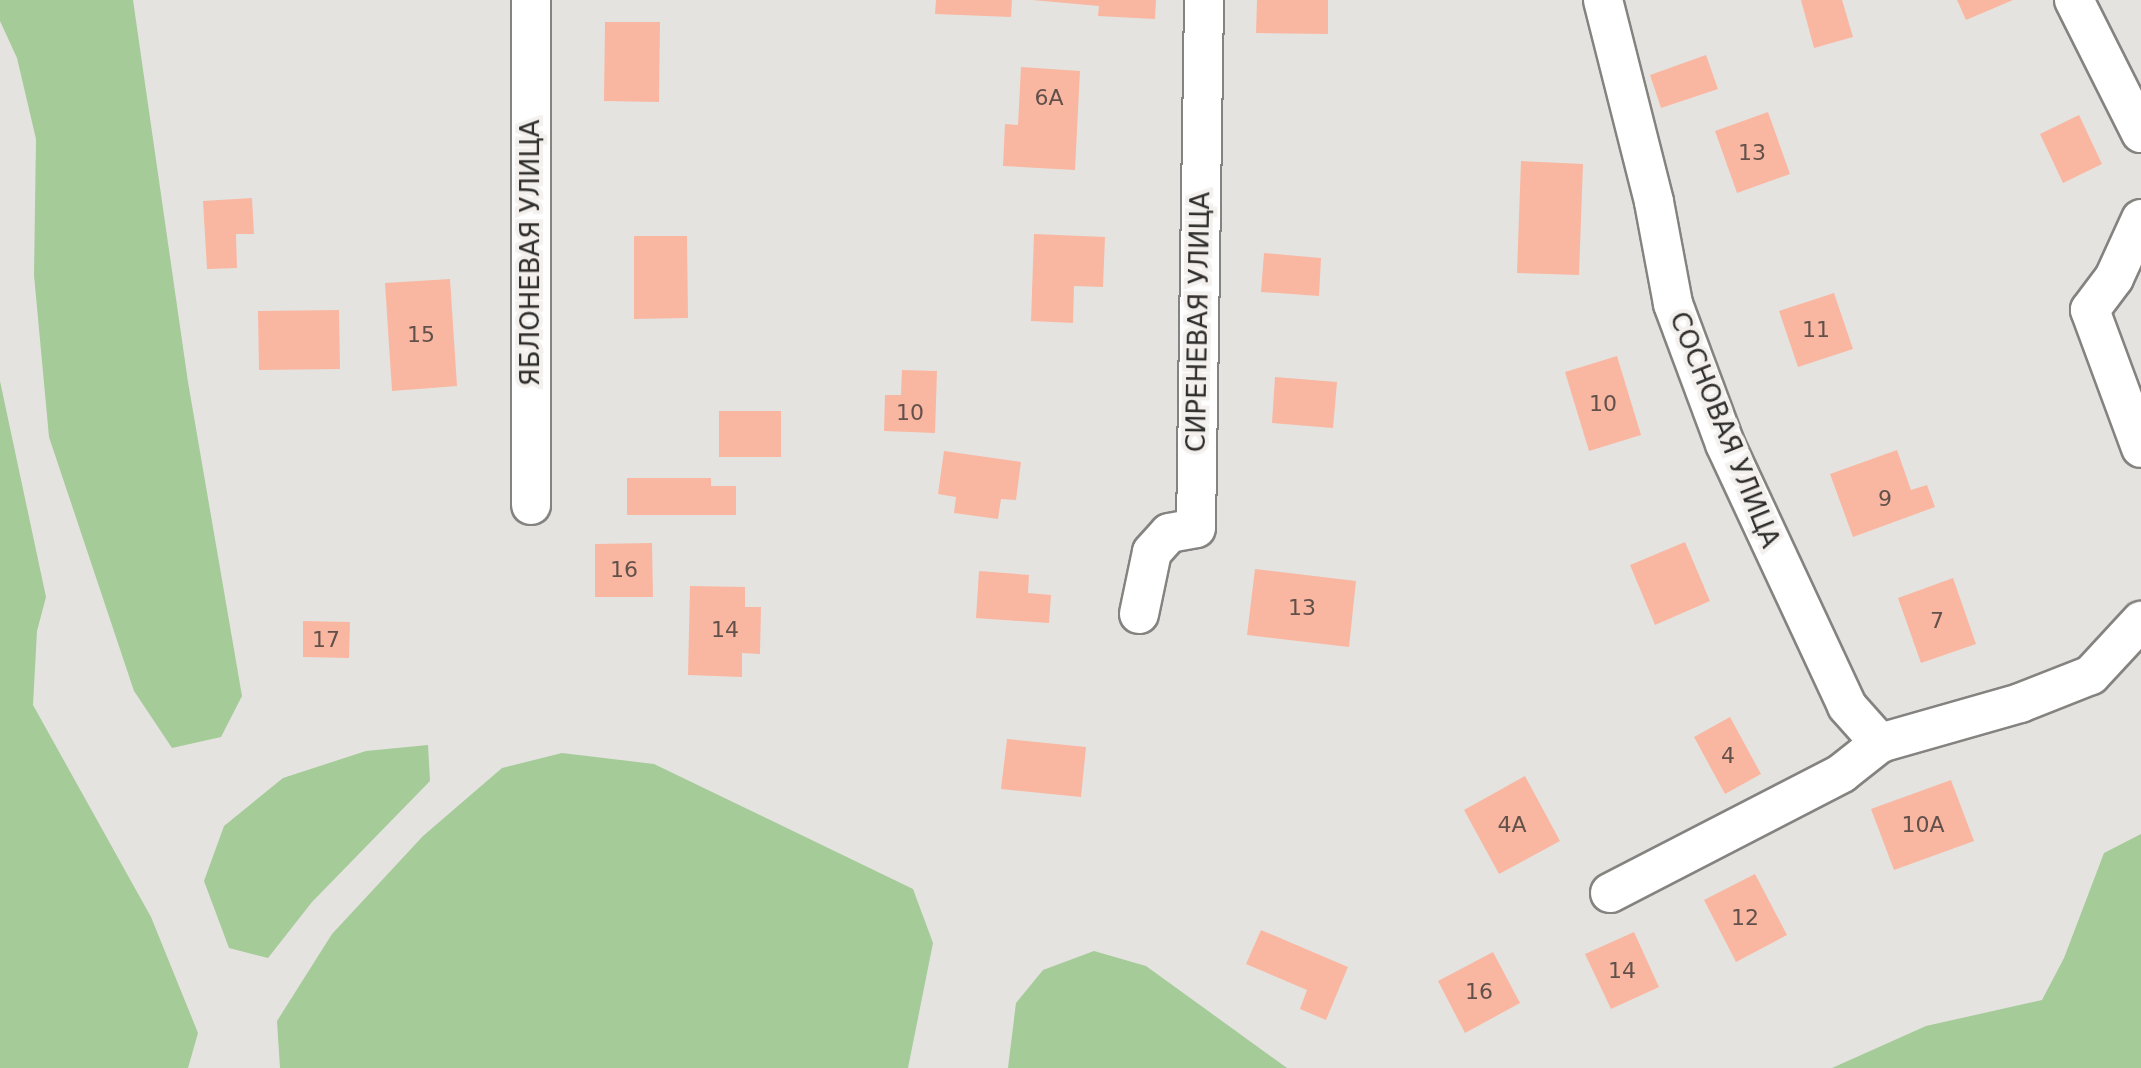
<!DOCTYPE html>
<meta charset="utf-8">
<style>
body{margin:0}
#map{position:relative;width:2141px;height:1068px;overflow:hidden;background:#e5e3e0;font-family:"DejaVu Sans",sans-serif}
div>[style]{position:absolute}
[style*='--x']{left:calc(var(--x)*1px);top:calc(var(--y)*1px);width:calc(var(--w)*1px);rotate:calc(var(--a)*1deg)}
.green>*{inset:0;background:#a4cb98}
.building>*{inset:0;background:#f9b7a1}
.roads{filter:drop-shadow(2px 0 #858380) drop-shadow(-2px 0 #858380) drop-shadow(0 2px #858380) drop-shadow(0 -2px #858380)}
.minor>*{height:38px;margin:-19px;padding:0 19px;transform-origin:19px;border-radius:19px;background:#fff}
span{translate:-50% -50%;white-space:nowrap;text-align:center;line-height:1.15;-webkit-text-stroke:8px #f3f0ed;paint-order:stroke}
.number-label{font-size:22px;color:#62504a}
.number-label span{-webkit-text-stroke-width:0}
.street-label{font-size:26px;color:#2f2e2d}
</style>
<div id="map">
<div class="green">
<div style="clip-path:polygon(0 0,133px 0,188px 382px,242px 696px,221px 737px,172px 748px,134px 691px,49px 437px,34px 275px,36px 139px,17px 58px,0 21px)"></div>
<div style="clip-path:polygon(0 381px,46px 597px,37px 631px,33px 705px,151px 917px,198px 1033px,188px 1068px,0 1068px)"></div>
<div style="clip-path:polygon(428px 745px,430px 781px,312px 902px,268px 958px,229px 948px,204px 881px,224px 826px,283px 778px,366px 751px)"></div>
<div style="clip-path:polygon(562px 753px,654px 764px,913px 889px,933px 943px,908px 1068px,280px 1068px,277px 1021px,332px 934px,423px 836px,502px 768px)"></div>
<div style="clip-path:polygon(2141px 834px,2141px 1068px,1832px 1068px,1926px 1026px,2042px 1000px,2064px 958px,2104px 853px)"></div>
<div style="clip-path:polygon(1094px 951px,1146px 966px,1287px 1068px,1008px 1068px,1016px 1003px,1043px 970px)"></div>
</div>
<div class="building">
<div style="clip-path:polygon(936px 0,1012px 0,1011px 17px,935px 14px)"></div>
<div style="clip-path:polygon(1032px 0,1156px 0,1155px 19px,1098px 16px,1099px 6px)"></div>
<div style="clip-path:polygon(1257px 0,1328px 0,1328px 34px,1256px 33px)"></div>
<div style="clip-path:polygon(1801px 0,1842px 0,1853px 37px,1814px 48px)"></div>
<div style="clip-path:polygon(1957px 0,2013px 0,1966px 20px)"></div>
<div style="clip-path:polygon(605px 22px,660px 22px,659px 102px,604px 101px)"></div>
<div style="clip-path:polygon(1706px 55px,1718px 89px,1661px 108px,1650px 75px)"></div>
<div style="clip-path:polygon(1021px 67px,1080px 71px,1075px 170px,1003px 166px,1005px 124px,1018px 125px)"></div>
<div style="clip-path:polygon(1768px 112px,1790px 174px,1737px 193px,1715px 131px)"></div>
<div style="clip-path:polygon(2079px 115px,2102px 164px,2063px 183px,2040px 134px)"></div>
<div style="clip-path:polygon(1521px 161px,1583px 164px,1579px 275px,1517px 273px)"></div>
<div style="clip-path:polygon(252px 198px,254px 234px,236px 234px,237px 268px,207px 269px,203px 201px)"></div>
<div style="clip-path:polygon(1034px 234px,1105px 237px,1103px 287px,1074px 286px,1073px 323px,1031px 321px)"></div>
<div style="clip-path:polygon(634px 236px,687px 236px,688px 318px,634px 319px)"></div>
<div style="clip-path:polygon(1264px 253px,1321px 258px,1319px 296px,1261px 292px)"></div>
<div style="clip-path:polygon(450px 279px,457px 386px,392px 391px,385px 283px)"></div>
<div style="clip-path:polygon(1834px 293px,1853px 349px,1798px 367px,1779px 311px)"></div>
<div style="clip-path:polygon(339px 310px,340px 369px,259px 370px,258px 311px)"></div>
<div style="clip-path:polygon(1617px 356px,1641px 435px,1589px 451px,1565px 372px)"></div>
<div style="clip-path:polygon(902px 370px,937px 371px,935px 433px,884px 431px,885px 395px,901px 395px)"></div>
<div style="clip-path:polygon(1275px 377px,1337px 382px,1333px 428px,1272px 423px)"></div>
<div style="clip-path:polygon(719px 411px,781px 411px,781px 457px,719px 457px)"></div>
<div style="clip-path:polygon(1897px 450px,1911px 490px,1927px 485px,1935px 507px,1853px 537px,1830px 474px)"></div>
<div style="clip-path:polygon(944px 451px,1021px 462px,1016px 500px,1001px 499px,998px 519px,954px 513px,956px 497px,938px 494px)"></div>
<div style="clip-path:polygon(627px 478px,711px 478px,711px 486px,736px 486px,736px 515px,627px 515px)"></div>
<div style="clip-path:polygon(1685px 542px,1710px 601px,1655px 625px,1630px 565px)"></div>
<div style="clip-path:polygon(652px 543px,653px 597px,595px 597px,595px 544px)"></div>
<div style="clip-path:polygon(1255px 569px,1356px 581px,1349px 647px,1247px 635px)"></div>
<div style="clip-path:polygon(979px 571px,1029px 575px,1028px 593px,1051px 595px,1049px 623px,976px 618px)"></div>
<div style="clip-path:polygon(1953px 578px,1976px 644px,1921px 663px,1898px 598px)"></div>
<div style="clip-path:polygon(690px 586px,745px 587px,745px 607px,761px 607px,760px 654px,742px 653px,742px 677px,688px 675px)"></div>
<div style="clip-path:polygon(303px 621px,350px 622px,349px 658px,303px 657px)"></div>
<div style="clip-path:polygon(1730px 717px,1761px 774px,1725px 794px,1694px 737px)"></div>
<div style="clip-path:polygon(1007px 739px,1086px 747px,1081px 797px,1001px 789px)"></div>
<div style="clip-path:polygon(1525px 776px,1560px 841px,1499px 874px,1464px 810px)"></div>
<div style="clip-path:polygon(1951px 780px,1974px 841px,1894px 870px,1871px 809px)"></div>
<div style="clip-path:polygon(1755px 874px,1787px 935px,1736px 962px,1704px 900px)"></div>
<div style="clip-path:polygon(1261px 930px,1348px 967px,1326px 1020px,1300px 1009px,1307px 990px,1246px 964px)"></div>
<div style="clip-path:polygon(1634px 932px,1659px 987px,1611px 1009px,1585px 954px)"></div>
<div style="clip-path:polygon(1493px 952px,1520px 1003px,1465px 1033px,1438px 981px)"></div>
</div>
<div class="roads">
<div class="minor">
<div style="--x:531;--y:0;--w:505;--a:90"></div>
<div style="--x:1603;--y:0;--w:208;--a:75.8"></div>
<div style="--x:1654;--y:202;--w:104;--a:79.4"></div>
<div style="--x:1673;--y:304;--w:149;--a:69.6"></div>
<div style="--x:1725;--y:444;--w:289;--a:65"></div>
<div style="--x:1847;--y:706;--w:50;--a:48.3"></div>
<div style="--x:2074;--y:0;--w:149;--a:63.3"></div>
<div style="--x:2141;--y:219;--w:65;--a:114.6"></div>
<div style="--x:2114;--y:278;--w:40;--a:127"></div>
<div style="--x:2090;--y:310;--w:147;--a:69.7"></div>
<div style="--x:1139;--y:614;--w:63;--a:-78.2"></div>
<div style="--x:1152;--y:552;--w:25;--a:-48"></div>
<div style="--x:1169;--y:533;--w:27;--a:-10"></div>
<div style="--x:1196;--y:528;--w:528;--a:-89.13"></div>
<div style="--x:1610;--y:893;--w:261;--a:-27.3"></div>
<div style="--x:1842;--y:773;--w:48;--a:-38.3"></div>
<div style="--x:1880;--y:743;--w:146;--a:-15.9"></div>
<div style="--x:2020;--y:703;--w:76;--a:-21.5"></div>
<div style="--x:2091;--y:675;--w:74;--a:-47.2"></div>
</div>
</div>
<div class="number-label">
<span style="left:1049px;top:98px">6А</span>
<span style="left:1752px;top:153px">13</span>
<span style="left:1816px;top:330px">11</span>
<span style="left:421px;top:335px">15</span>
<span style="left:1603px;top:404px">10</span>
<span style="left:910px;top:413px">10</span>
<span style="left:1885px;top:499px">9</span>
<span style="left:624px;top:570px">16</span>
<span style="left:1302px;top:608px">13</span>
<span style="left:1937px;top:621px">7</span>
<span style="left:725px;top:630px">14</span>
<span style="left:326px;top:640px">17</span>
<span style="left:1728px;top:756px">4</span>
<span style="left:1512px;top:825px">4А</span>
<span style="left:1923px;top:825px">10А</span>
<span style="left:1745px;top:918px">12</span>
<span style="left:1622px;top:971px">14</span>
<span style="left:1479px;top:992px">16</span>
</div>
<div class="street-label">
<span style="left:531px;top:253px;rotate:-90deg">ЯБЛОНЕВАЯ УЛИЦА</span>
<span style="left:1199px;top:322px;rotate:-89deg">СИРЕНЕВАЯ УЛИЦА</span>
<span style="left:1724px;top:430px;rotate:68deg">СОСНОВАЯ УЛИЦА</span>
</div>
</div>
